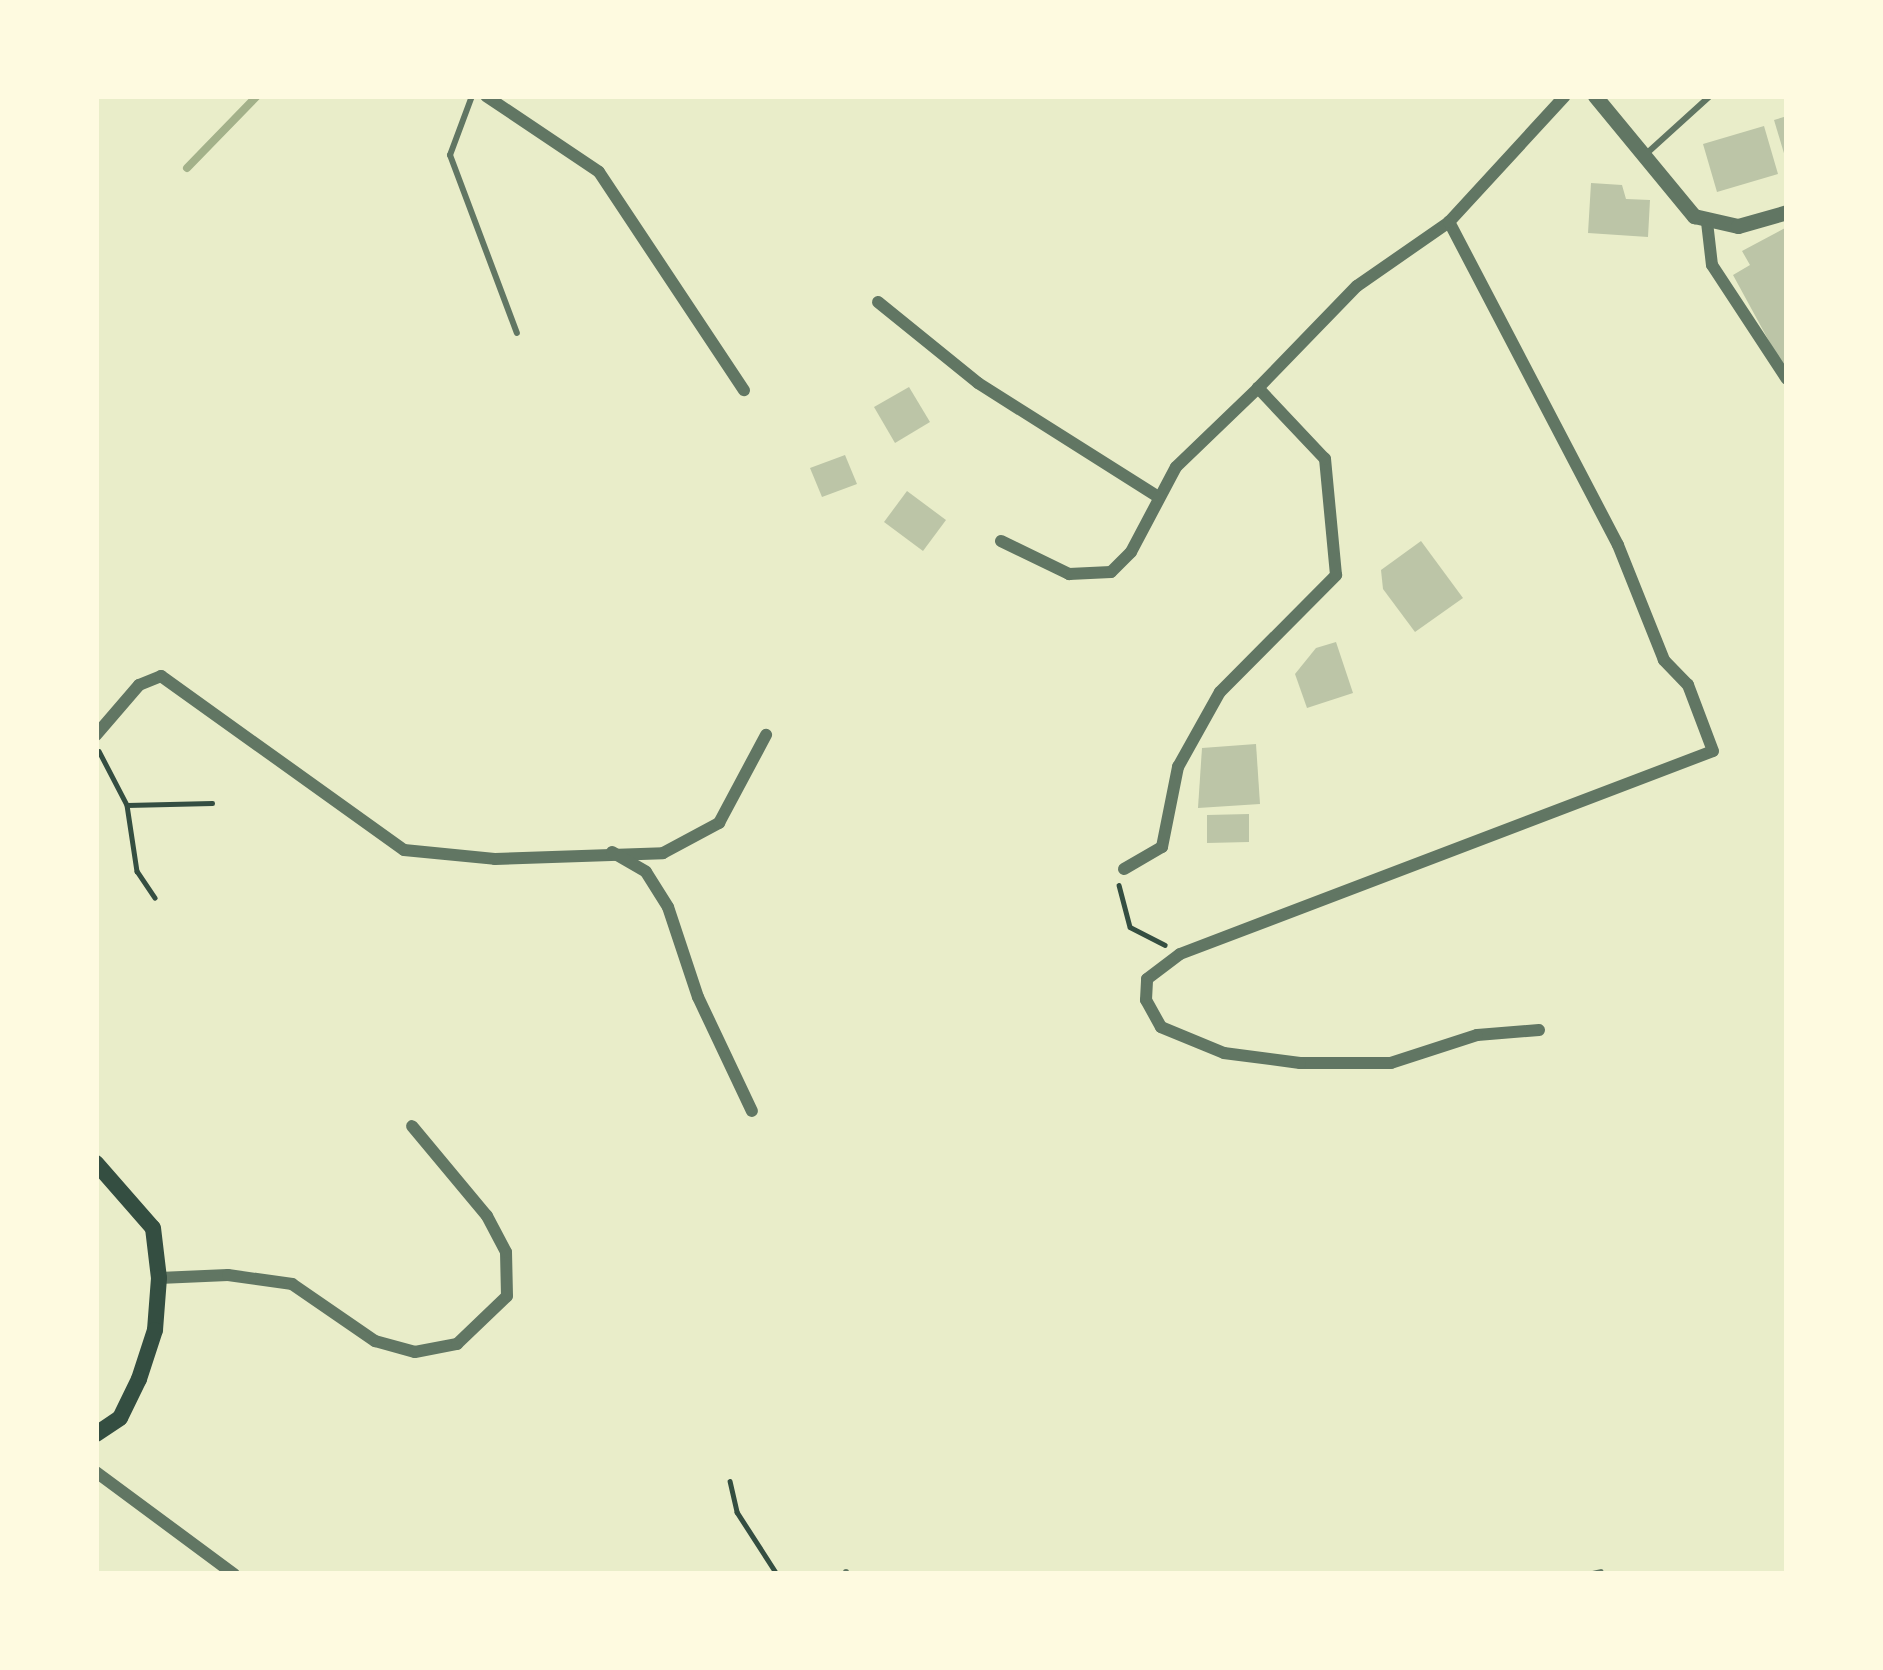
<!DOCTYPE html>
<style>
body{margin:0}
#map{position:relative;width:1883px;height:1670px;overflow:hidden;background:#e9edc9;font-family:"Roboto Serif",serif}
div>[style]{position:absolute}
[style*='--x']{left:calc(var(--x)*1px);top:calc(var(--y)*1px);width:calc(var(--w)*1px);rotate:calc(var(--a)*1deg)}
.stream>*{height:8px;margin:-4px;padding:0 4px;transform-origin:4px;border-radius:4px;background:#a3b18a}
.building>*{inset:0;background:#bcc5a7}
.path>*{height:4.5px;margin:-2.25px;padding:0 2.25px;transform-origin:2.25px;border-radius:2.25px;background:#344e41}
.service>*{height:6px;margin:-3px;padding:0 3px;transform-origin:3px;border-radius:3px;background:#617663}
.minor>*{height:12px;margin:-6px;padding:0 6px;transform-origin:6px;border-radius:6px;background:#617663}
.tertiary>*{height:15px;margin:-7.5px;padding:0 7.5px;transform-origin:7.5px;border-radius:7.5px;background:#617663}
.secondary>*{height:16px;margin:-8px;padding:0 8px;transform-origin:8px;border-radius:8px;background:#344e41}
span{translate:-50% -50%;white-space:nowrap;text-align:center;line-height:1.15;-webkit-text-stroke:12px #fefae0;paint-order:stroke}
.frame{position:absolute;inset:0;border:99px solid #fefae0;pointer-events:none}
</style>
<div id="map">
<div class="stream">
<div style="--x:187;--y:168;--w:100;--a:-45.8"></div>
</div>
<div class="building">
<div style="clip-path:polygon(1787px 116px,1787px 160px,1786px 160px,1774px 120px)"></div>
<div style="clip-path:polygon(1764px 126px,1778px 174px,1717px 192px,1703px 144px)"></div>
<div style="clip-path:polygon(1591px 183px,1622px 185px,1626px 199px,1650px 200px,1648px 237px,1588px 233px)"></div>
<div style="clip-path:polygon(1787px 227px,1787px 374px,1733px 275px,1750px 265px,1742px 251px)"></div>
<div style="clip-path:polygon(909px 387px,930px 422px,895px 443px,874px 407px)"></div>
<div style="clip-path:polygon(845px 455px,857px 484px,822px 497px,810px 468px)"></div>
<div style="clip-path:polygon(907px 491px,946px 520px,923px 551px,884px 522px)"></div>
<div style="clip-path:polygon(1421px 541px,1463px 598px,1415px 632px,1383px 589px,1381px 570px)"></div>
<div style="clip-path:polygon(1336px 642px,1353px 693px,1307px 708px,1295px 674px,1316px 648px)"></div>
<div style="clip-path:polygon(1256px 744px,1260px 804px,1198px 808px,1202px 748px)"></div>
<div style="clip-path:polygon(1249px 814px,1249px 842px,1207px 843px,1207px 815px)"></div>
</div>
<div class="path">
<div style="--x:99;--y:751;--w:61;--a:62.6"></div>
<div style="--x:127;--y:805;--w:67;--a:81.4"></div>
<div style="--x:137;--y:871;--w:32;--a:56"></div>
<div style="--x:127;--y:805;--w:85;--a:-1.3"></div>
<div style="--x:1119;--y:885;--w:43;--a:75.3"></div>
<div style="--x:1130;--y:927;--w:39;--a:27"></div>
<div style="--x:730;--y:1481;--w:32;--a:77"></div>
<div style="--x:737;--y:1512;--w:74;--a:57.2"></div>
</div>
<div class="service">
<div style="--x:472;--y:96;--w:63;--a:110.4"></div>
<div style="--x:450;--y:155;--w:190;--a:69.4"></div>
<div style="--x:1646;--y:154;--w:86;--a:-42.2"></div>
<div style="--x:846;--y:1574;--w:2;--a:-90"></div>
<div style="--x:1593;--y:1574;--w:8;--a:-14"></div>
</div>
<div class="minor">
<div style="--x:486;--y:96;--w:136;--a:33.9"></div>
<div style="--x:599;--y:172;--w:262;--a:56.4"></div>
<div style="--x:1707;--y:222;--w:43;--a:83.4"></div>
<div style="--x:1712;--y:265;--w:136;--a:56.7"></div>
<div style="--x:878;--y:302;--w:129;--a:39"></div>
<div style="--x:978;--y:383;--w:209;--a:32.3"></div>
<div style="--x:1001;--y:541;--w:76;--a:25.9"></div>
<div style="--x:1069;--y:574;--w:42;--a:-2.7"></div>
<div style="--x:1111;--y:572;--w:28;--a:-45"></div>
<div style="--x:1131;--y:552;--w:96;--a:-62.1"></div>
<div style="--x:1176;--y:467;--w:114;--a:-43.9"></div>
<div style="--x:96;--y:735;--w:66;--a:-49.3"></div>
<div style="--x:139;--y:685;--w:24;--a:-22"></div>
<div style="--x:161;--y:676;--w:299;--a:35.6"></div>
<div style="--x:404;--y:850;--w:91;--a:5.6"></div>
<div style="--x:495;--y:859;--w:168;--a:-2"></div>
<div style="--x:663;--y:853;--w:64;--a:-28.2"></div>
<div style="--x:719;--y:823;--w:100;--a:-61.9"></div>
<div style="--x:612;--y:852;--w:39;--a:30"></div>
<div style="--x:646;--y:872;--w:41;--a:57.8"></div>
<div style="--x:668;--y:907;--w:95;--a:71.6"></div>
<div style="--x:698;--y:997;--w:126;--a:64.7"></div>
<div style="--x:1124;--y:869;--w:44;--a:-30.1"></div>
<div style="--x:1162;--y:847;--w:82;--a:-78.7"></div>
<div style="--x:1178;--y:767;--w:86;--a:-60.8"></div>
<div style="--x:1220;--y:692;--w:165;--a:-45.2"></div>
<div style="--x:1336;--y:575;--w:117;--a:-95.4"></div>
<div style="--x:1325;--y:459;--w:98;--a:-133.3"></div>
<div style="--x:1258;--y:388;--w:142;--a:-45.9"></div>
<div style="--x:1357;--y:286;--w:112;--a:-34.8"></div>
<div style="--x:1539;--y:1030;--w:62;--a:175.4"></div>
<div style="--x:1477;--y:1035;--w:90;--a:162"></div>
<div style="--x:1391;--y:1063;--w:91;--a:180"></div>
<div style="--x:1300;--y:1063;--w:77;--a:-172.5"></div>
<div style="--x:1224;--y:1053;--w:68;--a:-157.6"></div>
<div style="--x:1161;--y:1027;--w:31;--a:-119"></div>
<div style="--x:1146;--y:1000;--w:21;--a:-87"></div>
<div style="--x:1147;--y:979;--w:41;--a:-37.1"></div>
<div style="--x:1180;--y:954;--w:570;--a:-20.85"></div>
<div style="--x:1713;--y:751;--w:71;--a:-110.7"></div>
<div style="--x:1688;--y:685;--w:35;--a:-134"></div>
<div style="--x:1664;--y:660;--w:124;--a:-111.8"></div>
<div style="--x:1618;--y:545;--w:365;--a:-117.6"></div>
<div style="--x:1449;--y:222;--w:171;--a:-47.4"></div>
<div style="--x:159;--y:1278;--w:69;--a:-2.5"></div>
<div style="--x:228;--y:1275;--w:65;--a:8"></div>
<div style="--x:292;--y:1284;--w:101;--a:34.5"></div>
<div style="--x:375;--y:1341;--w:41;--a:15.4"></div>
<div style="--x:415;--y:1352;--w:43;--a:-10.8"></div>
<div style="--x:457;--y:1344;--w:69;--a:-43.8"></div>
<div style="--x:507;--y:1296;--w:44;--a:-91.3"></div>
<div style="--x:506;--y:1252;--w:41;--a:-117.8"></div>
<div style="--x:487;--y:1216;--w:117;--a:-129.8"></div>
<div style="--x:96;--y:1472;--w:172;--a:36.5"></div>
</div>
<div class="tertiary">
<div style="--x:1595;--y:96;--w:156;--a:50.5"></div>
<div style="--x:1694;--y:216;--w:45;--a:12.8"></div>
<div style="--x:1738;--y:226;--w:51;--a:-15.9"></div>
</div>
<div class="secondary">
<div style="--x:96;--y:1163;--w:86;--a:48.8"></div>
<div style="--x:153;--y:1228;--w:50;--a:83.2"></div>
<div style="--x:159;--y:1278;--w:52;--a:94.4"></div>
<div style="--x:155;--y:1330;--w:52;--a:108.1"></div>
<div style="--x:139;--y:1379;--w:43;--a:116"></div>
<div style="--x:120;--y:1418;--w:29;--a:146"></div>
</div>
<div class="frame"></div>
</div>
